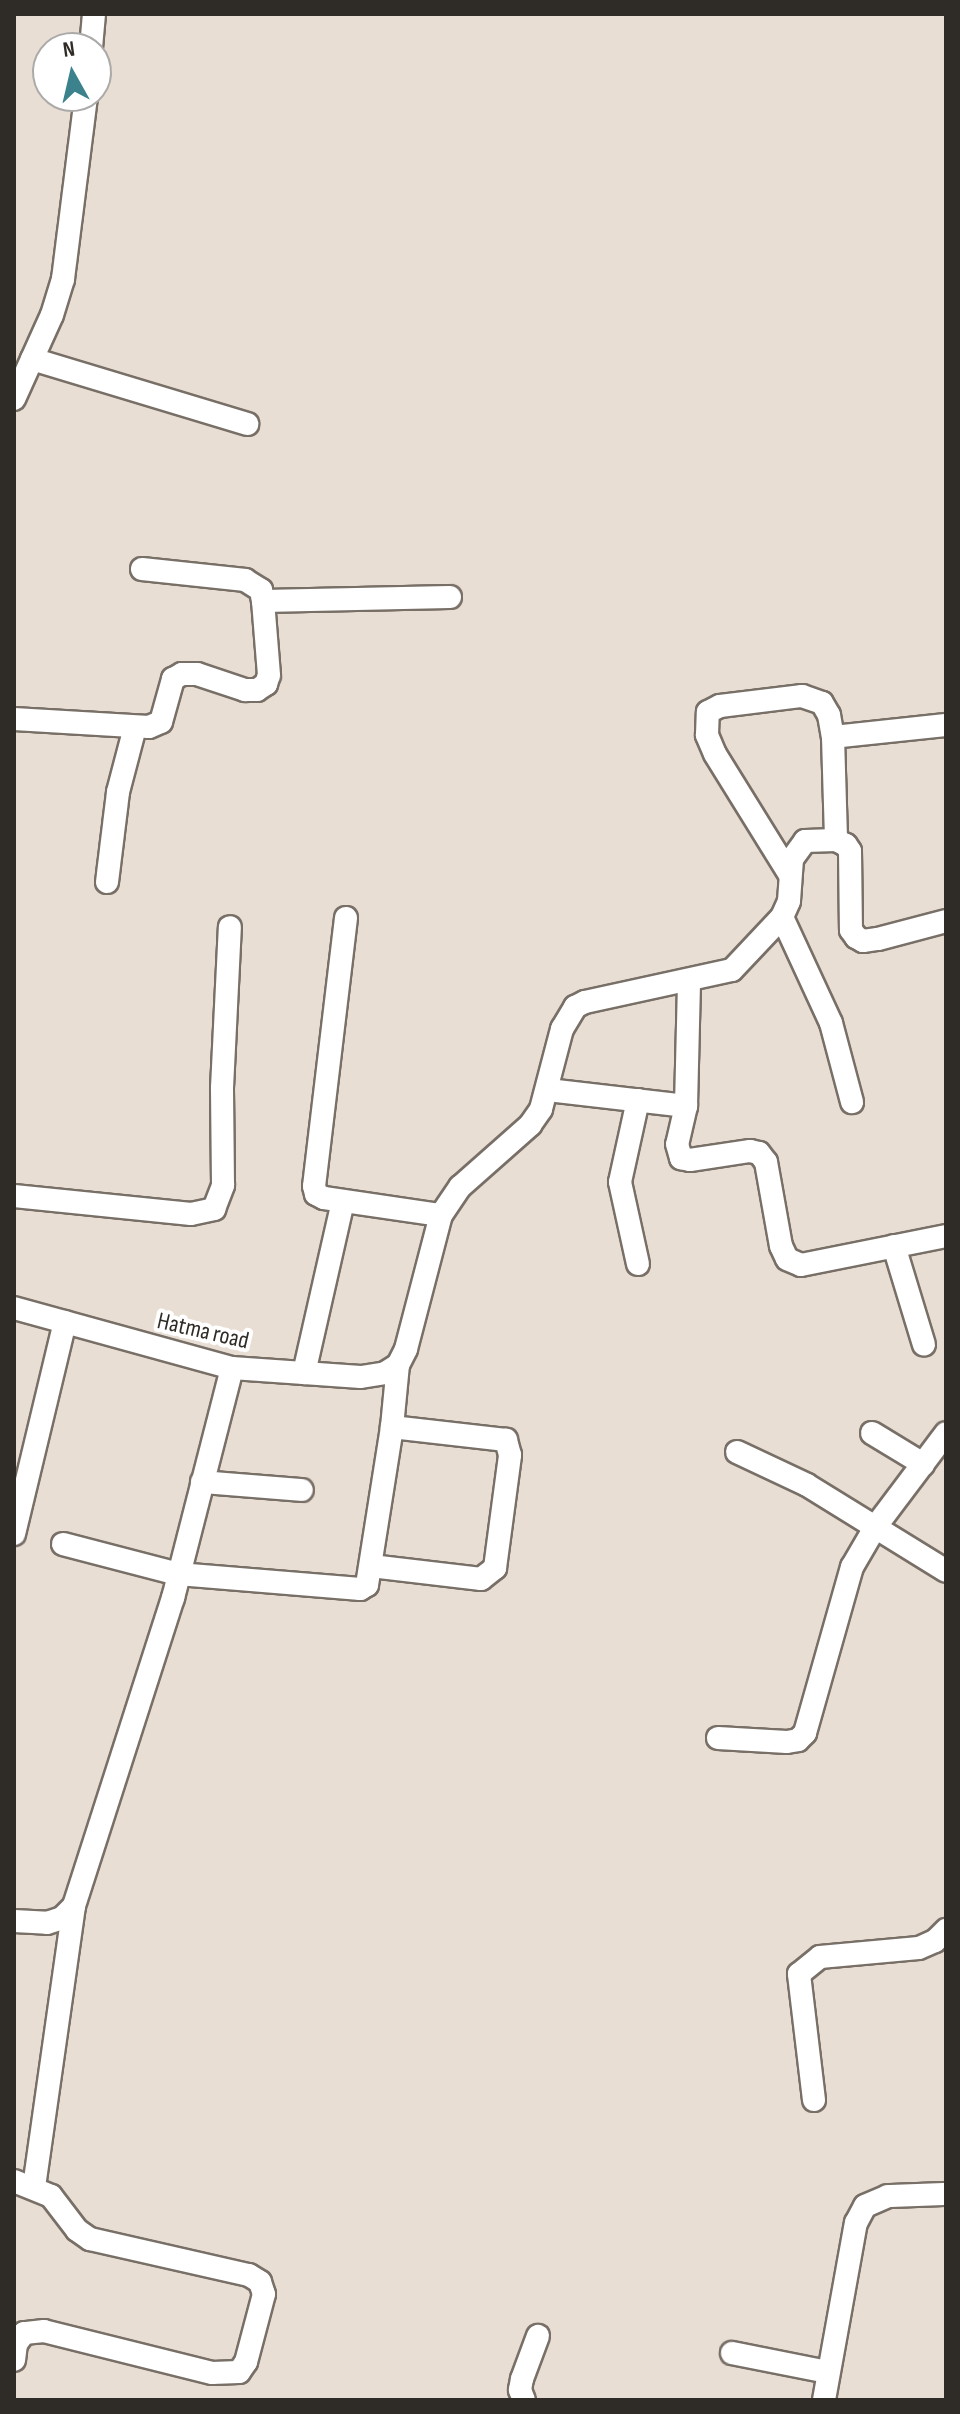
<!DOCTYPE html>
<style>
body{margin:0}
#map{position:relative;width:960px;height:2414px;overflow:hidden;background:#e8ded4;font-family:"Sofia Sans Condensed",sans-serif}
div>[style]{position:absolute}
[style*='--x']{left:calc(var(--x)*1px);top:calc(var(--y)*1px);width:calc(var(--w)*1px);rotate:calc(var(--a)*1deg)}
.roads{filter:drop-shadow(2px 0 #786f67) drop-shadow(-2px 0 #786f67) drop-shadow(0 2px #786f67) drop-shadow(0 -2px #786f67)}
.minor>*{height:22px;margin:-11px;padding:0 11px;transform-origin:11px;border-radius:11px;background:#fff}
span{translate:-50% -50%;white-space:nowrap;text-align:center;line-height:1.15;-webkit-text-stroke:8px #fff;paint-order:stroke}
.street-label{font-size:24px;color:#2f2b27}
.frame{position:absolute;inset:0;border:16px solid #2f2b27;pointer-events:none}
.north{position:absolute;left:32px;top:32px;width:80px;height:80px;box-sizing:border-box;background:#fff;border:2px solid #acaaa9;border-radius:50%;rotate:352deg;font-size:22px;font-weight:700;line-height:32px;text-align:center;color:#2f2b27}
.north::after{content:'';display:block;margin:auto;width:28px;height:36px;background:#3b828c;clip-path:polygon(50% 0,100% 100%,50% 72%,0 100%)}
</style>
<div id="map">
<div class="roads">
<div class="minor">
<div style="--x:91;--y:48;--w:34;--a:-85"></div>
<div style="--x:32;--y:359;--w:225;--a:16.8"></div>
<div style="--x:14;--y:399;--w:92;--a:-65.7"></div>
<div style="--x:52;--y:315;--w:38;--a:-73"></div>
<div style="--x:63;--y:279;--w:184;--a:-82.8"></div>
<div style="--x:142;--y:569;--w:104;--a:6.1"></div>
<div style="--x:245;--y:580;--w:19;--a:32"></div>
<div style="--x:261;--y:590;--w:11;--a:80"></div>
<div style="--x:14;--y:719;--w:135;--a:3.4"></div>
<div style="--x:149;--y:727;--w:13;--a:-23"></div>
<div style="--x:161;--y:722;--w:45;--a:-74.4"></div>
<div style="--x:173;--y:679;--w:10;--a:-29"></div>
<div style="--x:182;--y:674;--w:15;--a:0"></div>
<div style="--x:197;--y:674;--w:51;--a:18.4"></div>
<div style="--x:245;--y:690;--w:12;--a:0"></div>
<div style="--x:257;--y:690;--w:11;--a:-34"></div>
<div style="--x:266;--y:684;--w:9;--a:-72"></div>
<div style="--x:269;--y:675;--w:74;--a:-94.6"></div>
<div style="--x:263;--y:601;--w:187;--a:-1.2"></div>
<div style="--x:833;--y:737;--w:103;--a:88.3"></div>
<div style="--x:790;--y:875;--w:142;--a:-121.8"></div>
<div style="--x:715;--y:754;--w:21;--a:-113"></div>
<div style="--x:707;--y:735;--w:23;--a:-88"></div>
<div style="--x:708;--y:712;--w:13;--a:-27"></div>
<div style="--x:720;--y:706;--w:83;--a:-7"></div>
<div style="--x:802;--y:696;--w:21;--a:19"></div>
<div style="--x:822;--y:703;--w:14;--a:60"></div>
<div style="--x:829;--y:715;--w:22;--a:80"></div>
<div style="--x:833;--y:737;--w:114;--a:-6.1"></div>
<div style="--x:107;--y:882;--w:91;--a:-83"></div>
<div style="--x:118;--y:792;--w:67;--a:-75.3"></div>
<div style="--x:782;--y:917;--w:117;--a:65.2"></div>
<div style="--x:831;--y:1023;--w:82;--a:75.1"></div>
<div style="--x:346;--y:918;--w:270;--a:96.8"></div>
<div style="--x:314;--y:1186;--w:8;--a:76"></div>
<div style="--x:316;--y:1194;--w:9;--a:27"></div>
<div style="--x:324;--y:1198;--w:118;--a:8.3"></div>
<div style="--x:548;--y:1090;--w:139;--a:6.6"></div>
<div style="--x:686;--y:1106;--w:125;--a:-88.6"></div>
<div style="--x:686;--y:1106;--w:39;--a:103"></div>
<div style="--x:677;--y:1144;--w:15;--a:74"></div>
<div style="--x:681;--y:1158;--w:9;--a:13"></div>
<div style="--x:690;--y:1160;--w:61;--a:-8.5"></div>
<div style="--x:750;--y:1151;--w:9;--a:13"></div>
<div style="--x:759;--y:1153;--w:11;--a:52"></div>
<div style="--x:766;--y:1162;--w:85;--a:79.9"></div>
<div style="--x:781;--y:1246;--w:14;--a:65"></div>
<div style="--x:787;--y:1259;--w:15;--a:23"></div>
<div style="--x:801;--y:1265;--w:148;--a:-11.3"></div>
<div style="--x:14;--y:1196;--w:178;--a:5.8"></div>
<div style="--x:191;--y:1214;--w:24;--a:-12"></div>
<div style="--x:214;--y:1209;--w:26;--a:-69"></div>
<div style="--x:223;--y:1185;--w:97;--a:-90.6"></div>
<div style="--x:222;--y:1088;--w:161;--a:-87.2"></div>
<div style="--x:894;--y:1246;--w:103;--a:73.1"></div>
<div style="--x:638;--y:1264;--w:84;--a:-102.4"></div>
<div style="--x:620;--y:1182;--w:84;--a:-77.6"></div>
<div style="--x:14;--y:1308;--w:226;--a:15.4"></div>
<div style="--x:232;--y:1368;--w:129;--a:4"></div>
<div style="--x:361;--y:1377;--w:24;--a:-9"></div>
<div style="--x:385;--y:1373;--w:15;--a:-32"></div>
<div style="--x:398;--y:1365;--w:18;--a:-63"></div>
<div style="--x:406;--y:1349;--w:138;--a:-75.4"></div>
<div style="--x:441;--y:1215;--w:34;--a:-56"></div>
<div style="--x:460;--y:1187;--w:94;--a:-41.5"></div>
<div style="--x:530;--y:1125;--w:19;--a:-55"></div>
<div style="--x:541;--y:1109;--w:83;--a:-75.3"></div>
<div style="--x:562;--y:1029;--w:26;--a:-59"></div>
<div style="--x:575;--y:1007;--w:11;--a:-27"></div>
<div style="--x:585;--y:1002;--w:150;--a:-12.3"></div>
<div style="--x:732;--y:970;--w:73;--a:-46.7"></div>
<div style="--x:782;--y:917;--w:17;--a:-66"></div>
<div style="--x:789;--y:901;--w:42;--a:-85.9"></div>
<div style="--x:792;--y:859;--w:22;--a:-54"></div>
<div style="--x:805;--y:841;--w:31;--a:-2"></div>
<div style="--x:836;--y:840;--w:11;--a:27"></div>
<div style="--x:846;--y:845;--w:7;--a:56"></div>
<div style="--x:850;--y:851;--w:79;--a:89.3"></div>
<div style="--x:851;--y:930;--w:9;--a:54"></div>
<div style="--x:856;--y:937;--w:8;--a:30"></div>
<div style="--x:863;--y:941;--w:15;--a:-8"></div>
<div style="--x:878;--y:939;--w:70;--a:-14.8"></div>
<div style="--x:304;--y:1373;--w:176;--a:-77.2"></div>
<div style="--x:872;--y:1433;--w:60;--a:31.3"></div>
<div style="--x:737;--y:1452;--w:77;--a:25.2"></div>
<div style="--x:807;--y:1485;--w:163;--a:31.7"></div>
<div style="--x:202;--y:1482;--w:100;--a:4.6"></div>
<div style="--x:14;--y:1534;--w:218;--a:-76.5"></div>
<div style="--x:63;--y:1544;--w:119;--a:14.6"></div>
<div style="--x:178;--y:1574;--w:183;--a:4.7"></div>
<div style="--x:360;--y:1589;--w:8;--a:-30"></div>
<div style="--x:367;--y:1585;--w:160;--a:-81"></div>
<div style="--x:392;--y:1427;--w:62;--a:-84.5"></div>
<div style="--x:371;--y:1566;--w:111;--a:6.7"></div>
<div style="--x:481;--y:1579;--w:18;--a:-38"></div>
<div style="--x:495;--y:1568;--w:114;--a:-82.4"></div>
<div style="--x:510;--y:1455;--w:16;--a:-105"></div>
<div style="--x:506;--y:1440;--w:115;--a:-173.5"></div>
<div style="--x:718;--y:1738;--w:69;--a:3.3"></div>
<div style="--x:787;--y:1742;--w:11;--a:-10"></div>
<div style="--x:798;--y:1740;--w:10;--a:-45"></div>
<div style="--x:805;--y:1733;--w:173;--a:-74.2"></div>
<div style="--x:852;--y:1567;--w:48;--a:-59.7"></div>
<div style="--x:876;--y:1526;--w:116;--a:-53"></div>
<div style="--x:14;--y:1921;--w:33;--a:3"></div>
<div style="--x:47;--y:1923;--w:16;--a:-18"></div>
<div style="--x:62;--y:1918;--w:17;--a:-45"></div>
<div style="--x:74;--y:1906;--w:324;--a:-72.2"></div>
<div style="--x:173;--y:1598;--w:237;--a:-75.6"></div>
<div style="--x:814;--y:2100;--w:127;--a:-96.8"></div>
<div style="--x:799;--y:1974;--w:27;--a:-39"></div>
<div style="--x:820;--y:1957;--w:99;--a:-5.2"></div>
<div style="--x:919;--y:1948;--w:17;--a:-24"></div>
<div style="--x:935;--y:1941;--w:16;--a:-45"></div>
<div style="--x:14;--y:2181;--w:40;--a:22"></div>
<div style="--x:51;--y:2196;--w:43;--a:52.6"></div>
<div style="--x:77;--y:2230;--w:16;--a:35"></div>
<div style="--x:90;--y:2239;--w:163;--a:12.8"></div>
<div style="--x:249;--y:2275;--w:13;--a:32"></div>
<div style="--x:260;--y:2282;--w:13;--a:72"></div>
<div style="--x:264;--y:2294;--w:70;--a:104.8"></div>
<div style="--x:246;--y:2362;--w:12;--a:125"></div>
<div style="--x:239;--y:2372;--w:27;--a:178"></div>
<div style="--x:212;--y:2373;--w:173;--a:-166"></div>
<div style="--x:44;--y:2331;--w:20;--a:174"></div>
<div style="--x:24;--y:2333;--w:14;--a:126"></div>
<div style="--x:16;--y:2344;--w:16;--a:97"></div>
<div style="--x:34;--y:2187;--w:284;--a:-81.9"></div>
<div style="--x:732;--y:2353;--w:98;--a:11.2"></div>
<div style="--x:524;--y:2400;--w:11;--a:-112"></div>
<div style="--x:520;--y:2390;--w:11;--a:-80"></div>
<div style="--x:522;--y:2379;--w:46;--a:-69.6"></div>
<div style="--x:824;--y:2400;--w:180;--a:-79.8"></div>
<div style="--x:856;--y:2223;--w:19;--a:-62"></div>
<div style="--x:865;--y:2206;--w:25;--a:-23"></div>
<div style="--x:888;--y:2196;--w:58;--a:-2"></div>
</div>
</div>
<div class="street-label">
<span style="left:203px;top:1331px;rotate:13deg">Hatma road</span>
</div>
<div class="frame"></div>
<div class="north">N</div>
</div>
